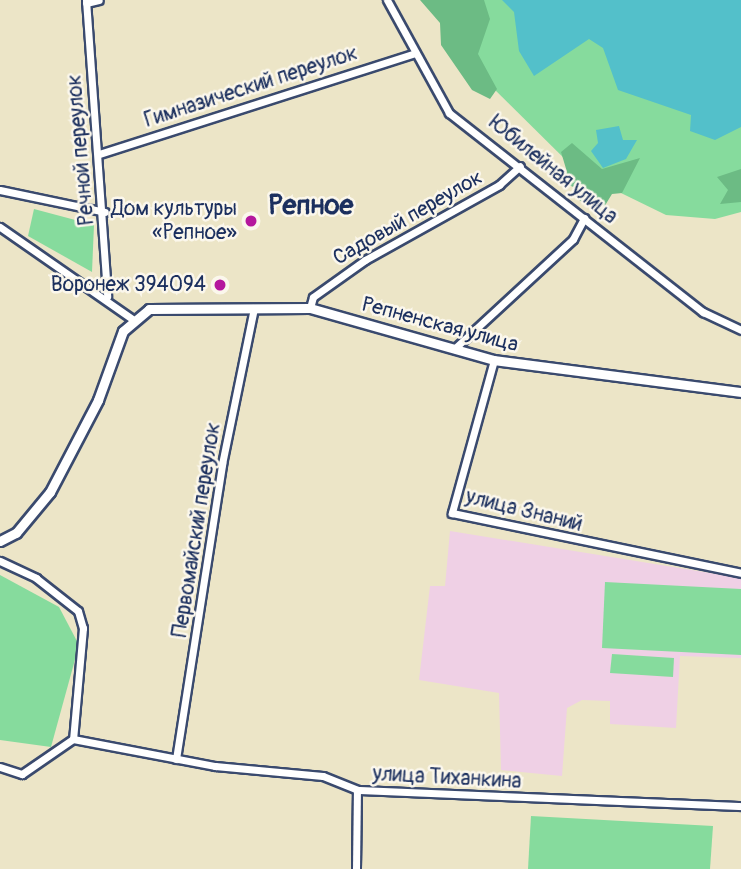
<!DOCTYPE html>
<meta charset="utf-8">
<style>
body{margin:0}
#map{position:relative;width:741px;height:869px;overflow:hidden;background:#ece5c7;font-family:Pangolin,sans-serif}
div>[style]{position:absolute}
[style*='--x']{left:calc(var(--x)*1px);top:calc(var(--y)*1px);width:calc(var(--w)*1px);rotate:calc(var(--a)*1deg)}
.built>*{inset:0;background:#efd0e5}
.green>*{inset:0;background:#86db9d}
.forest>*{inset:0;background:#6cbb84}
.water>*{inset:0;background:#53c0ca}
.roads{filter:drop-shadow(2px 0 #3a4a6e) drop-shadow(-2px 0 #3a4a6e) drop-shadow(0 2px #3a4a6e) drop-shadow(0 -2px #3a4a6e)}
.minor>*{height:7px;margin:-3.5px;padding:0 3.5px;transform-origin:3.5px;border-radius:3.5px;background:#fff}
.tertiary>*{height:9px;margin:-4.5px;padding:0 4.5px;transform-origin:4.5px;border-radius:4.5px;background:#fff}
.dots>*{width:19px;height:19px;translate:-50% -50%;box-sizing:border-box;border:4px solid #fbf7ec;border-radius:50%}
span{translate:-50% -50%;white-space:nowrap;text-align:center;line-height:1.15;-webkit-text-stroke:5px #fbf7ec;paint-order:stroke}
.street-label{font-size:21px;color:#1b2f5e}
.poi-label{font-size:21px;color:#1b2f5e}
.right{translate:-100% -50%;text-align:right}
.district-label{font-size:28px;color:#1b2f5e;font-weight:700}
</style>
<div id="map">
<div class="built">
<div style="clip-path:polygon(450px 531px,741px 578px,741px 658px,680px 656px,676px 728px,610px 724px,610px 701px,582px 700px,567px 708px,562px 776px,501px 770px,499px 693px,419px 680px,430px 586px,445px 586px)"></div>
</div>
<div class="green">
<div style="clip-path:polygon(435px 0,741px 0,741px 212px,715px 219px,666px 215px,578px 172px,489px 84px)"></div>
<div style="clip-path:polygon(34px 209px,94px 225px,92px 272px,28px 236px)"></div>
<div style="clip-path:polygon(0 575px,59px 607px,79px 645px,51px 747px,0 740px)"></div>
<div style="clip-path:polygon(605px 582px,741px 589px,741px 655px,602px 648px)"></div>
<div style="clip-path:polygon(612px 654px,674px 658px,673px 677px,610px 673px)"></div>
<div style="clip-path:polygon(531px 816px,713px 826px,710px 869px,528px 869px)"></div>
</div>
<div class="forest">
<div style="clip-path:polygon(420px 0,484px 0,490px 19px,478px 54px,497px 89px,490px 99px,472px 90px,441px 45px,440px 23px)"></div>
<div style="clip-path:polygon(572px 143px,602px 169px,640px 158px,622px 193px,612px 194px,601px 212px,579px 200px,579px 189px,563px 183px,567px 172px,561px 152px)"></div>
<div style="clip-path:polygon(741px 169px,741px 202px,720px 204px,728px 190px,717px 177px)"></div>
</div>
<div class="water">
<div style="clip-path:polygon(502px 0,741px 0,741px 127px,715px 140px,690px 131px,691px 115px,618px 90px,603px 48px,589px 39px,534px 76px,519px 51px,514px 12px)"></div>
<div style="clip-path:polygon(619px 126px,623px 140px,637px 140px,626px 159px,603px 168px,591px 151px,598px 143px,596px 130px)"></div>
</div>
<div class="roads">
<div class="minor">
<div style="--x:86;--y:0;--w:297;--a:85.9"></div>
<div style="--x:387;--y:0;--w:129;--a:61.2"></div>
<div style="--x:449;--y:113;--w:323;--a:38.1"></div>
<div style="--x:703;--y:312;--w:42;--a:25.3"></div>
<div style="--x:86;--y:3;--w:13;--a:-13"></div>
<div style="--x:99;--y:154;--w:332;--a:-17.7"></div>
<div style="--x:0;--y:190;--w:107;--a:11.8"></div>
<div style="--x:0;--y:227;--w:160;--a:34.8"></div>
<div style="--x:310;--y:308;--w:11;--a:-75"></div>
<div style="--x:313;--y:297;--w:64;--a:-35.4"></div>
<div style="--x:365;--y:260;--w:154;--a:-29.2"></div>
<div style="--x:499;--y:185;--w:28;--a:-42"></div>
<div style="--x:454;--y:349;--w:162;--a:-42.7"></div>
<div style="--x:573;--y:239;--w:24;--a:-62"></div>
<div style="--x:494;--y:360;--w:159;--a:105.4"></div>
<div style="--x:452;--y:513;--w:295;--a:11.7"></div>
<div style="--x:0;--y:561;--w:40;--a:25"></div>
<div style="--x:36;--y:578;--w:53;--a:38.2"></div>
<div style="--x:78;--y:611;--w:18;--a:74"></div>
<div style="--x:83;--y:628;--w:111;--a:95.1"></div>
<div style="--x:176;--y:759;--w:299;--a:-81.1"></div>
<div style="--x:222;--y:464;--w:159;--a:-78.4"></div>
<div style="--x:0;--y:767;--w:23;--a:18"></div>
<div style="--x:22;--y:774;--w:62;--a:-34.5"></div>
<div style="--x:73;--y:739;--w:145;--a:10.8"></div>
<div style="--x:215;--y:766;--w:108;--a:5.3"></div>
<div style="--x:323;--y:776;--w:37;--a:22"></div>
<div style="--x:357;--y:790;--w:384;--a:2.4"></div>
<div style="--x:356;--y:869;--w:79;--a:-89.3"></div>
</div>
<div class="tertiary">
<div style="--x:0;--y:541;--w:18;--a:-27"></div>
<div style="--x:16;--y:533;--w:53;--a:-50.3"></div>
<div style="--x:50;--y:492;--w:104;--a:-62.4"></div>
<div style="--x:98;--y:400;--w:73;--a:-70.1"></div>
<div style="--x:123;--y:331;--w:34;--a:-40"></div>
<div style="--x:149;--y:309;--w:161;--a:-0.4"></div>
<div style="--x:310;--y:308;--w:191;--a:15.8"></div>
<div style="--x:494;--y:360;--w:249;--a:7.4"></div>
</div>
</div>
<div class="dots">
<div style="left:251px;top:221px;background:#b5179e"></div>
<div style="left:220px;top:285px;background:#b5179e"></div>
</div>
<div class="street-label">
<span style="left:251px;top:87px;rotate:-18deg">Гимназический переулок</span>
<span style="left:81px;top:150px;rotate:-95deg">Речной переулок</span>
<span style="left:553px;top:170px;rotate:39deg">Юбилейная улица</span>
<span style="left:408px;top:218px;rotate:-30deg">Садовый переулок</span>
<span style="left:440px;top:325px;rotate:15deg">Репненская улица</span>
<span style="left:524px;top:511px;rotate:14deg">улица Знаний</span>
<span style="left:197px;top:530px;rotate:-81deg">Первомайский переулок</span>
<span style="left:447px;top:778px;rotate:3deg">улица Тиханкина</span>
</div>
<div class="poi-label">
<span class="right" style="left:237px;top:221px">Дом культуры<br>«Репное»</span>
<span class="right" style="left:206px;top:285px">Воронеж 394094</span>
</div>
<div class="district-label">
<span style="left:311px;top:206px">Репное</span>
</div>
</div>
